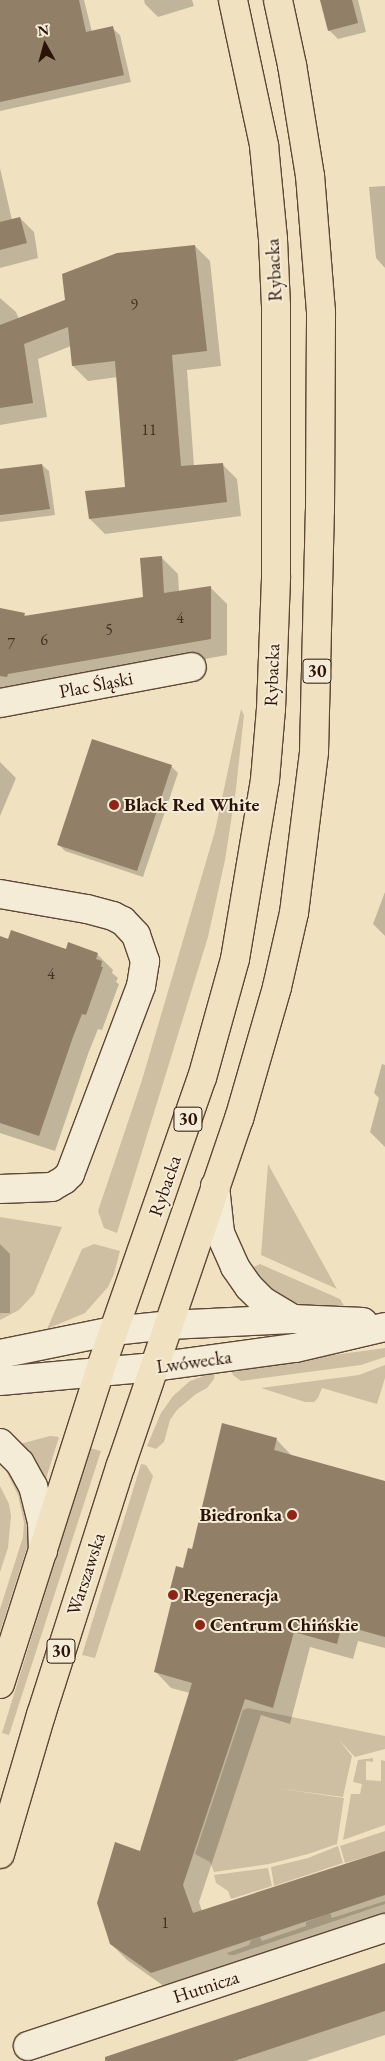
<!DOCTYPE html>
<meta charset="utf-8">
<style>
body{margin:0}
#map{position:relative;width:385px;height:2061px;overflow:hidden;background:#f0e2c1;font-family:"EB Garamond",serif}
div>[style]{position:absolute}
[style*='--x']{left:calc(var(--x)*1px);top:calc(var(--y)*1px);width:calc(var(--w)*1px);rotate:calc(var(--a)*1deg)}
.green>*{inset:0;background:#cfbfa2}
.shadow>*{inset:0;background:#0003}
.building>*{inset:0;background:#927f68}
.roads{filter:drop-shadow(1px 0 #5d4736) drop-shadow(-1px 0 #5d4736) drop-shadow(0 1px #5d4736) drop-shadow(0 -1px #5d4736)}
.minor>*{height:28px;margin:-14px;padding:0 14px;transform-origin:14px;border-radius:14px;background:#f5ecd7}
.tertiary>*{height:28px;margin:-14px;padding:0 14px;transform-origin:14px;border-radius:14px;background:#f5ecd7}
.primary>*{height:28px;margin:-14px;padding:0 14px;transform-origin:14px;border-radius:14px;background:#f0e2c1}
.dots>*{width:14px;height:14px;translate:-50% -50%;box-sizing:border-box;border:2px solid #f5ecd7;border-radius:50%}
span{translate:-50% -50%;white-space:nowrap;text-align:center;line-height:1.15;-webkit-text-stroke:4px #f5ecd7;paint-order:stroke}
.number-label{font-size:16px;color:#462e20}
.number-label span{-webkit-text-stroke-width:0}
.shield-label span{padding:1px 4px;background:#f5ecd7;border:1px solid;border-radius:4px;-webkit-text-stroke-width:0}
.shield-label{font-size:18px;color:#2c1308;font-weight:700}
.street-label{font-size:19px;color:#2c1308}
.poi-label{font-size:19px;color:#2c1308;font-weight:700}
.left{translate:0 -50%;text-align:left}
.right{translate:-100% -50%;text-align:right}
.north{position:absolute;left:20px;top:20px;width:50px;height:50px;-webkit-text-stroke:4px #f5ecd7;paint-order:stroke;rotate:353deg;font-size:14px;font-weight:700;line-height:20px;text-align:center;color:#2c1308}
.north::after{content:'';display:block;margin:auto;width:18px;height:22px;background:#2c1308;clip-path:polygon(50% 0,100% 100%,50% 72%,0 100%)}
</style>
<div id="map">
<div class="green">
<div style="clip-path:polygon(241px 709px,244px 715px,236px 789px,225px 860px,208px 937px,117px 1233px,104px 1228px,98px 1211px,142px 1080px,186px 930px,215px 831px)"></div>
<div style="clip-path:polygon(268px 1164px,337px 1289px,261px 1255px)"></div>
<div style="clip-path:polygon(0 1217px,62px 1227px,34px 1294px,19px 1310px,0 1320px)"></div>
<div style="clip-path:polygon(94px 1244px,120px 1251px,114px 1274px,108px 1287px,85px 1313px,47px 1329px,82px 1249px)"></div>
<div style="clip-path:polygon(260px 1264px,340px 1299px,344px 1306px,310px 1307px,286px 1300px,263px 1283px,251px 1268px)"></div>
<div style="clip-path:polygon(385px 1348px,385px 1357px,361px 1365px,241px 1381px,233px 1375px,231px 1369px)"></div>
<div style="clip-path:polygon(385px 1365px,385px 1378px,377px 1404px,322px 1388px,318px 1398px,314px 1402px,305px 1402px,261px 1388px,359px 1375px)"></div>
<div style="clip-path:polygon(215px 1372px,214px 1379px,207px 1388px,196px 1394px,177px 1410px,170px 1420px,164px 1442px,156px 1449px,147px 1446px,161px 1413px,173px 1396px,190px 1381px)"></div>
<div style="clip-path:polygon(50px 1436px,59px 1437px,45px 1482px,20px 1444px)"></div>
<div style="clip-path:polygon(90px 1448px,101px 1451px,9px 1735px,2px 1733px)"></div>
<div style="clip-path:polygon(8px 1464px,25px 1493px,30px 1538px,0 1632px,0 1609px,23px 1537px,24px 1523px,18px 1495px,5px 1469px)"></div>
<div style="clip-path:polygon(141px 1464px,146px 1465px,153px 1476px,95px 1658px,82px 1655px)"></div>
<div style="clip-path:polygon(0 1486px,9px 1504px,11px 1516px,8px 1548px,0 1572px)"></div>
<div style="clip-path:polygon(248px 1708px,385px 1736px,385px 1749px,355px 1757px,338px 1739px,352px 1756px,343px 1797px,275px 1788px,344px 1798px,337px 1844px,308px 1854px,269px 1864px,214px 1872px,210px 1862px,195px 1854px,243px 1710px)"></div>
<div style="clip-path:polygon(373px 1758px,373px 1762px,366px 1761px,366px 1780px,381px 1781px,381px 1760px,385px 1761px,385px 1825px,343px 1840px,351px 1794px,360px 1794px,362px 1784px,353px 1782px,358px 1760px)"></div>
<div style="clip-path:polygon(385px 1831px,385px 1851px,345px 1863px,340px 1846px)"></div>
<div style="clip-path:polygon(338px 1846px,343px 1863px,274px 1886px,271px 1867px,308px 1858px)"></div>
<div style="clip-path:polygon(268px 1868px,272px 1886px,231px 1899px,228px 1891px,216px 1883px,214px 1875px)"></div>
<div style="clip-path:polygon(385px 1901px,385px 1904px,234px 1955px,229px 1955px,227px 1953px,249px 1945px,251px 1940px,260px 1937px,262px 1941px,306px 1926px,306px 1922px,330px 1913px,332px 1918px)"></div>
</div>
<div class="shadow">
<div style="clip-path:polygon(0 0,84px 0,92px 32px,112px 28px,120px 35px,131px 82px,0 111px)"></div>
<div style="clip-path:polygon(144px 0,192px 0,194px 6px,158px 17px,145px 4px)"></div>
<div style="clip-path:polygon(321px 0,358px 0,366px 32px,338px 39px,329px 30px)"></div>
<div style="clip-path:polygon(0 168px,12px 220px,20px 218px,34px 232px,38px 258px,0 268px)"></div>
<div style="clip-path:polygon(385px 186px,385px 268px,376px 258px,369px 187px)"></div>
<div style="clip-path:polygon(195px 246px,210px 261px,221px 366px,187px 370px,194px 466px,222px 464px,237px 479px,241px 516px,105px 534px,90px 519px,126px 488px,118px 377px,88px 381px,73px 366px,71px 346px,38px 359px,47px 417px,0 425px,0 298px,16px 312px,19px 319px)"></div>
<div style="clip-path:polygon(42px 465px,49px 471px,55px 515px,0 522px,0 470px)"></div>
<div style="clip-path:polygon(161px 557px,178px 574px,179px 592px,210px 587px,227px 604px,227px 655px,36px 689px,0 690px,0 609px,24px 614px,27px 617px,144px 598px)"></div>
<div style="clip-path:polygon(0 762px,16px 778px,0 816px)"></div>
<div style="clip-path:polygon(171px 766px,178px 773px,143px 877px,65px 851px,58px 844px)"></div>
<div style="clip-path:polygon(385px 892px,385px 936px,373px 924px)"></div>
<div style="clip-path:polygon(0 937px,66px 951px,97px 954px,113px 970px,112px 973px,118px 978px,116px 982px,119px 984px,102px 1030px,98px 1029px,88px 1054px,55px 1151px,0 1133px)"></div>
<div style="clip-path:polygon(382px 1064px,385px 1065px,385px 1147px,370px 1132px,379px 1098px,374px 1093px)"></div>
<div style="clip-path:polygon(0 1244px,10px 1254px,10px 1313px,0 1313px)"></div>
<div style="clip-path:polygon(276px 1439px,292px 1456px,385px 1483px,385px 1648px,358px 1641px,353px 1659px,310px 1647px,290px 1724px,261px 1715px,199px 1902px,202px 1911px,385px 1852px,385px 1916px,168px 1989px,127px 1960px,111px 1944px,190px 1693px,171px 1688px,155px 1671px,173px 1601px,169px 1597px,193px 1551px)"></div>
<div style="clip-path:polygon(385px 1964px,385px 2035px,306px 2061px,118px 2061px)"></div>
</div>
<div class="building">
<div style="clip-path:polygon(0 0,79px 0,86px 32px,113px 26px,124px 75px,0 102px)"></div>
<div style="clip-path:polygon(320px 0,352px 0,358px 23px,328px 31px)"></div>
<div style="clip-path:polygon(20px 217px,27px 243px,0 250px,0 222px)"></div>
<div style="clip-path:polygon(195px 245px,207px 351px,172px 355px,181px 466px,223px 463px,227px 502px,89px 519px,85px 491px,125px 487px,115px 361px,72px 366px,68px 327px,24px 344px,33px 403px,0 408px,0 325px,65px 300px,62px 274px,117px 253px)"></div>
<div style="clip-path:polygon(42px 464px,50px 509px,0 515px,0 469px)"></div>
<div style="clip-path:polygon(162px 556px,164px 593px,211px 586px,211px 639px,8px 674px,7px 677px,0 676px,0 608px,25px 613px,24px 616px,143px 597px,140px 558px)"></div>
<div style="clip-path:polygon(92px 739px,172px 765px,137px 871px,57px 845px)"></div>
<div style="clip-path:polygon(11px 930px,66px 949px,68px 942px,98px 953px,96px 959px,102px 961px,101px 967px,103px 967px,86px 1015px,82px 1014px,73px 1037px,39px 1136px,0 1123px,0 936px,8px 939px)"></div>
<div style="clip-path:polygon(222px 1423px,277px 1438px,274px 1450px,385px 1481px,385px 1637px,342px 1625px,337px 1644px,294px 1632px,273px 1708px,245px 1699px,183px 1885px,193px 1913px,385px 1851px,385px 1895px,151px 1973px,110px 1944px,97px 1903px,115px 1842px,140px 1851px,192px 1683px,154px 1672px,172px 1599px,168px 1597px,176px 1566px,183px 1568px,188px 1548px,192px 1549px)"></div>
<div style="clip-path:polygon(385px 1963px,385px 2011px,234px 2061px,105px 2061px,105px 2057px)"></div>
</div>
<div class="roads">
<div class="minor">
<div style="--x:0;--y:703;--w:195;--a:-10.6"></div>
<div style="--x:0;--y:894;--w:88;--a:9.8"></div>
<div style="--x:87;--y:909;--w:27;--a:15"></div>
<div style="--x:113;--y:916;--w:11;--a:27"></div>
<div style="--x:123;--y:921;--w:19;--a:47"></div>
<div style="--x:136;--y:935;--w:28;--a:71"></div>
<div style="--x:145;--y:961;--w:25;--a:99"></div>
<div style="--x:141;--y:986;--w:201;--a:110.7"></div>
<div style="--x:70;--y:1174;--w:8;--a:135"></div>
<div style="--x:64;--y:1180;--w:14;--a:150"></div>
<div style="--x:52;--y:1187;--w:52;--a:177.8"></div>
<div style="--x:28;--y:2046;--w:376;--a:-18.3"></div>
</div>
<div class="tertiary">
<div style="--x:215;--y:1186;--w:47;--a:83.9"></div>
<div style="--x:220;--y:1233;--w:37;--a:66"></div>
<div style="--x:235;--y:1267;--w:24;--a:55"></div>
<div style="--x:249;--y:1287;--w:20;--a:45"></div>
<div style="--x:263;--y:1301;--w:35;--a:31"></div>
<div style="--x:0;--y:1354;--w:115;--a:-11.5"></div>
<div style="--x:113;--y:1331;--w:56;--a:-6.1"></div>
<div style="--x:169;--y:1325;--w:124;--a:-2.8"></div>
<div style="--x:293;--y:1319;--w:70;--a:2.5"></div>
<div style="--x:0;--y:1381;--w:155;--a:-5.2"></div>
<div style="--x:154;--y:1367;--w:142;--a:-7.7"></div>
<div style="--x:295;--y:1348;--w:92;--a:-13.1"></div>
<div style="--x:0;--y:1443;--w:28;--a:45"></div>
<div style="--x:20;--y:1463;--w:26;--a:61"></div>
<div style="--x:33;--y:1486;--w:37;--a:76"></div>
<div style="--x:42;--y:1522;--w:29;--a:88"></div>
</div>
<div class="primary">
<div style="--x:0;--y:1684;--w:326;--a:-72.3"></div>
<div style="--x:99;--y:1373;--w:312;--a:-70.8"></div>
<div style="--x:202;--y:1078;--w:123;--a:-74.5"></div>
<div style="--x:235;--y:959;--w:181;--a:-80.5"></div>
<div style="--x:265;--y:780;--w:71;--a:-85.2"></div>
<div style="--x:271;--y:709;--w:133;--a:-87.8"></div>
<div style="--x:276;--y:576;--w:270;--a:-90"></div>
<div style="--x:276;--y:306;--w:67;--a:-92.6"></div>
<div style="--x:273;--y:239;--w:94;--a:-95.5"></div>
<div style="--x:264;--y:145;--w:148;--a:-102.1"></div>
<div style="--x:0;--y:1854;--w:145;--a:-73.6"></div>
<div style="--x:41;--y:1715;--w:262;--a:-72.3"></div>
<div style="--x:121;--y:1465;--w:366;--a:-71.2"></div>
<div style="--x:239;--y:1119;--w:137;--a:-73.9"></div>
<div style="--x:277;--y:987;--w:76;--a:-77.1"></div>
<div style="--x:294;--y:913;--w:162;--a:-82.9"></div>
<div style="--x:314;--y:752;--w:242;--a:-88.6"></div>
<div style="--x:320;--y:510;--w:198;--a:-89.7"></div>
<div style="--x:321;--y:312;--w:136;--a:-94.6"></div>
<div style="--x:310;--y:176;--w:112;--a:-99.2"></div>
<div style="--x:292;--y:65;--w:66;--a:-102.2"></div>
</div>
</div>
<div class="dots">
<div style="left:114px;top:805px;background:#8f2418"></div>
<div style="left:292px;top:1515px;background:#8f2418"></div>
<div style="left:173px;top:1595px;background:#8f2418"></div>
<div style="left:200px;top:1625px;background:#8f2418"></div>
</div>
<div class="number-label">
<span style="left:134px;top:305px">9</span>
<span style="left:149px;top:430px">11</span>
<span style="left:180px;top:618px">4</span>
<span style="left:109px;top:630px">5</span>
<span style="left:44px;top:640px">6</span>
<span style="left:11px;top:644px">7</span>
<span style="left:51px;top:974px">4</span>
<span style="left:165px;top:1923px">1</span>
</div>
<div class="shield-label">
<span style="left:317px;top:671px">30</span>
<span style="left:188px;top:1119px">30</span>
<span style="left:61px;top:1651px">30</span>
</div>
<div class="street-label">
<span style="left:274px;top:270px;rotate:-93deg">Rybacka</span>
<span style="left:272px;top:675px;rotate:-88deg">Rybacka</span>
<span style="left:96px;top:685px;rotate:-11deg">Plac Śląski</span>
<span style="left:165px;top:1186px;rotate:-71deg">Rybacka</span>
<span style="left:194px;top:1362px;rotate:-8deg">Lwówecka</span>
<span style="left:86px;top:1574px;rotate:-72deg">Warszawska</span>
<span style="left:206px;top:1987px;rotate:-18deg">Hutnicza</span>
</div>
<div class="poi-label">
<span class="left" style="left:124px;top:805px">Black Red White</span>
<span class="right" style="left:282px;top:1515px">Biedronka</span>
<span class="left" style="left:183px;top:1595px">Regeneracja</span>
<span class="left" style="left:210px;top:1625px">Centrum Chińskie</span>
</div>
<div class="north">N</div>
</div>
